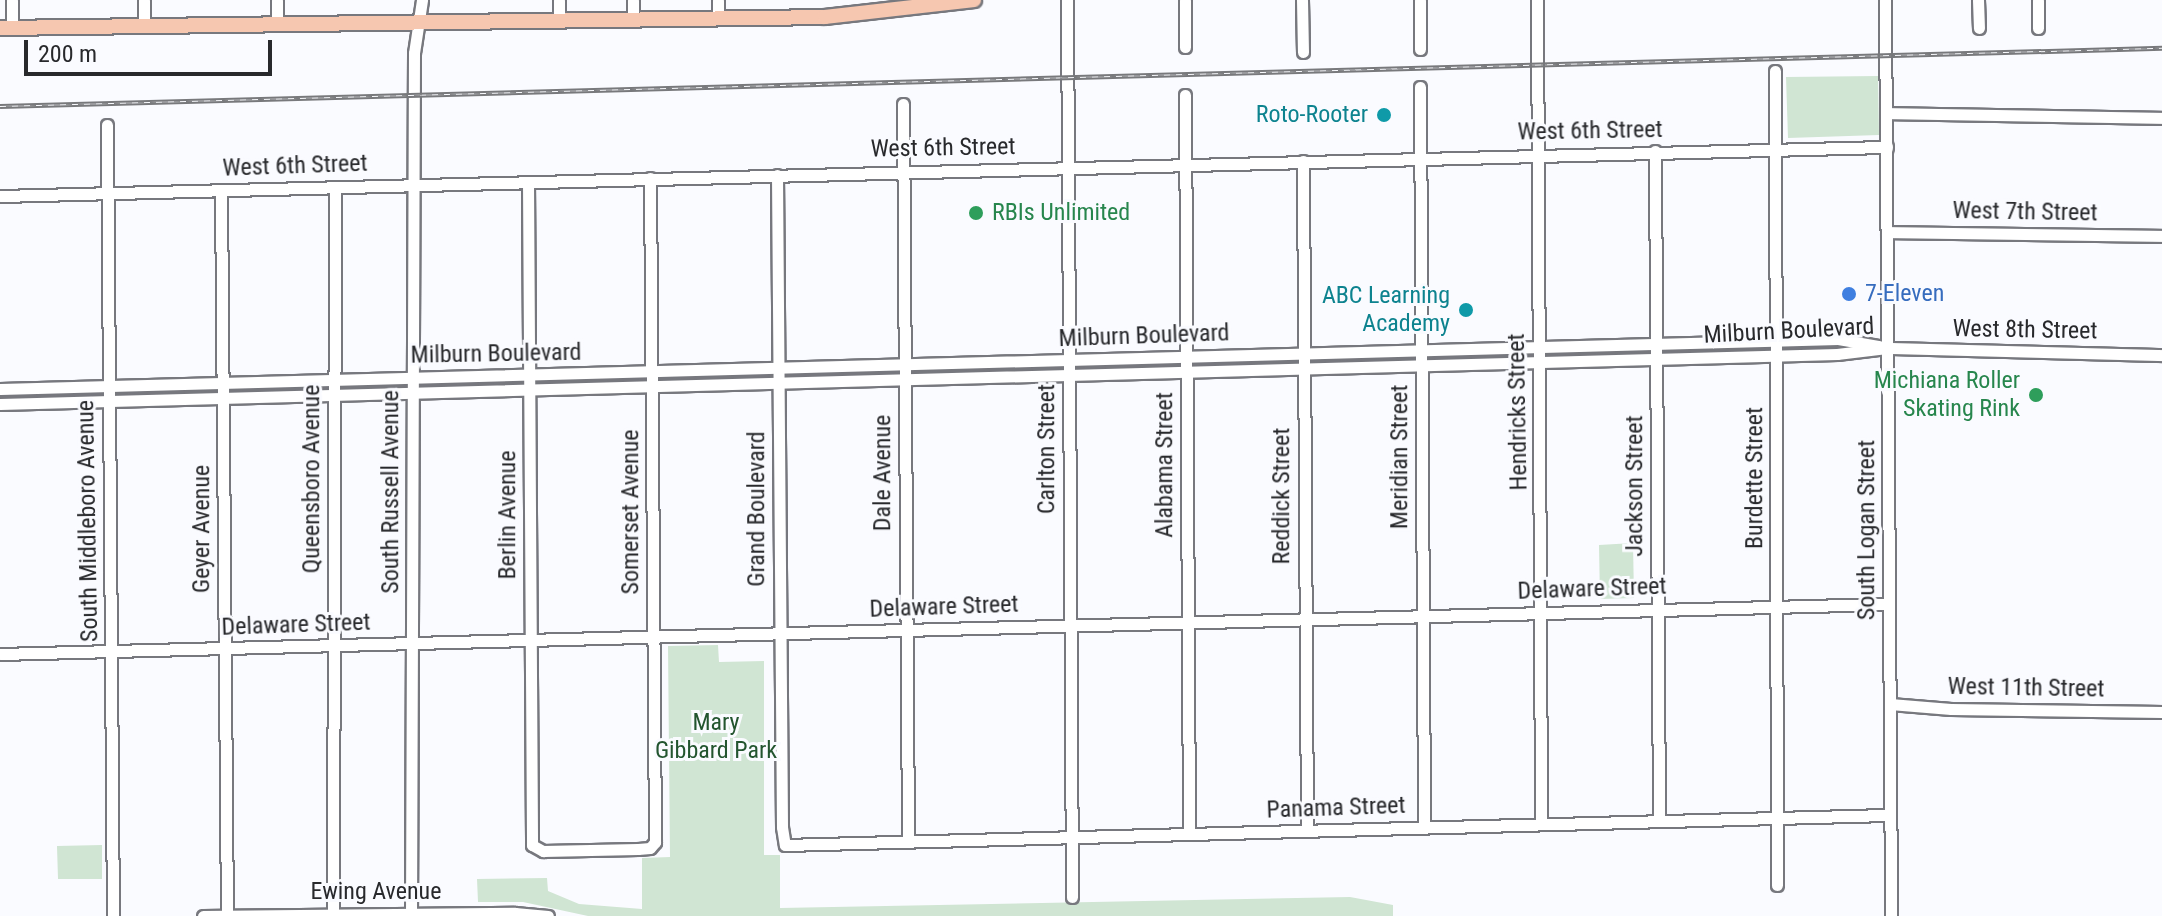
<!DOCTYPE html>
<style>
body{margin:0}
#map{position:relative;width:2162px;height:916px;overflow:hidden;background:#fafbff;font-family:"Roboto Condensed",sans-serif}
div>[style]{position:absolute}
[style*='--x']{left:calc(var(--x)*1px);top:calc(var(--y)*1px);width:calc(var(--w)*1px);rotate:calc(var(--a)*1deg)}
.green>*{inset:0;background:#d0e5d3}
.roads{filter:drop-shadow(2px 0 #77787e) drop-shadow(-2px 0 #77787e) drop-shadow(0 2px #77787e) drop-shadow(0 -2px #77787e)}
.minor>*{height:11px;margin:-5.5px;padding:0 5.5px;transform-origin:5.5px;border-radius:5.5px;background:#fff}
.major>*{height:14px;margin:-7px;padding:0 7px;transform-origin:7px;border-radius:7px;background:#f6c7b0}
.rail>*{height:5px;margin-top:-2.5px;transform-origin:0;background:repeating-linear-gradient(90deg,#fafbff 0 6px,#78797c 0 12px);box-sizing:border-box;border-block:2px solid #78797c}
.dots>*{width:22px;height:22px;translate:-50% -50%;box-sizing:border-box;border:4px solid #fafbff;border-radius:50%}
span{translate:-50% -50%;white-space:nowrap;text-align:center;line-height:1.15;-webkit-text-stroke:6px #fafbff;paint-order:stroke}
.culture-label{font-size:24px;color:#0d838f}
.right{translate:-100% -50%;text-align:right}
.street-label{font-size:24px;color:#28292c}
.leisure-label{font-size:24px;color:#27864d}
.left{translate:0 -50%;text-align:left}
.shop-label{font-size:24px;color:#366cbe}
.park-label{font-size:24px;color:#23552f}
.scale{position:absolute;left:24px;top:40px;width:248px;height:36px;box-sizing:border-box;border:4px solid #28292c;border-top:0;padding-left:10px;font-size:24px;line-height:28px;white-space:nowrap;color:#28292c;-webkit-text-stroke:6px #fafbff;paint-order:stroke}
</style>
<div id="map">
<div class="green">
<div style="clip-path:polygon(1878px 76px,1879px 135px,1788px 138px,1786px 77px)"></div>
<div style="clip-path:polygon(1633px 543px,1634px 598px,1600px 599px,1599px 545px)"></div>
<div style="clip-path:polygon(718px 645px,719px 662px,764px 661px,764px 855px,780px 855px,780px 908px,1350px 897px,1393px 905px,1393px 916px,588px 916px,523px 902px,478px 902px,477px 879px,547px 878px,548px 891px,579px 904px,642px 909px,642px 858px,670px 857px,668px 646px)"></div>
<div style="clip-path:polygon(102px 845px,102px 879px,58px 879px,57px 846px)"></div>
</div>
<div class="roads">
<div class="minor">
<div style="--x:12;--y:0;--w:28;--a:90"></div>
<div style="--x:144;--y:0;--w:27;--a:90"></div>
<div style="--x:559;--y:0;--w:21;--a:90"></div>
<div style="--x:633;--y:0;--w:20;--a:90"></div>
<div style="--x:1067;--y:0;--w:897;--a:89.68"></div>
<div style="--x:1185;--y:0;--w:47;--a:90"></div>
<div style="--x:1302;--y:0;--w:52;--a:88.9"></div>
<div style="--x:1420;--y:0;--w:49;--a:90"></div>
<div style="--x:1537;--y:0;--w:824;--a:89.72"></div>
<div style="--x:1885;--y:0;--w:916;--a:89.62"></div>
<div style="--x:1978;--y:0;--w:28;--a:88"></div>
<div style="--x:2038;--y:0;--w:28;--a:90"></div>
<div style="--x:718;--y:19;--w:19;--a:-90"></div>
<div style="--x:277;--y:25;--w:25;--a:-90"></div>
<div style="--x:1775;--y:71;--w:814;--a:89.86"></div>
<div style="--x:1420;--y:87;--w:740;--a:89.69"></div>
<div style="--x:1185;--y:95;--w:739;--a:89.69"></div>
<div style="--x:903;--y:104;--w:738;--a:89.61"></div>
<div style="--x:1887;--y:113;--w:275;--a:1"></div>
<div style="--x:107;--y:125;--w:791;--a:89.57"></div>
<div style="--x:1655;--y:151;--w:670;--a:89.66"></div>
<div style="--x:1303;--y:161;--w:670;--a:89.66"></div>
<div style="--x:777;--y:175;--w:652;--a:89.56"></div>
<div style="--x:782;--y:827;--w:18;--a:81"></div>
<div style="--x:785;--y:845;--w:1105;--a:-1.56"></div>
<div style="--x:528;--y:182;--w:663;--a:89.65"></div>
<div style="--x:532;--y:845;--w:13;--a:29"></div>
<div style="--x:543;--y:851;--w:95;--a:-1.2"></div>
<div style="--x:638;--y:849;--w:12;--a:-5"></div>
<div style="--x:650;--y:848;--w:8;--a:-50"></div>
<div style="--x:655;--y:842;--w:664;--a:-90.43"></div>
<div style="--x:221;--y:190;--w:725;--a:89.53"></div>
<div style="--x:0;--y:196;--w:1888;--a:-1.49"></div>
<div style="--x:1887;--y:232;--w:275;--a:0.8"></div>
<div style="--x:0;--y:389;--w:1839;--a:-1.56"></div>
<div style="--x:1838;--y:339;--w:42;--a:9.7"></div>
<div style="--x:0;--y:404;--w:1838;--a:-1.56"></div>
<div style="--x:1837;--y:354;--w:50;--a:-6.8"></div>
<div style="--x:1887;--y:348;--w:275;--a:1.5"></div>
<div style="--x:0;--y:654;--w:1890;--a:-1.52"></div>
<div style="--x:1890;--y:704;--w:61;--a:4.7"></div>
<div style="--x:1951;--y:709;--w:211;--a:0.8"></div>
<div style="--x:411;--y:914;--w:861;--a:-89.8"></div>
<div style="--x:414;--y:53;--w:54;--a:-81.4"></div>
<div style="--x:333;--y:915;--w:728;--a:-89.84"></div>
<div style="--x:203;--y:916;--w:312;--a:-0.6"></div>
<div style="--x:515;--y:913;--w:33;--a:5"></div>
</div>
<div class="major">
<div style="--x:0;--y:28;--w:825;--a:-0.76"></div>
<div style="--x:825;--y:17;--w:150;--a:-6.5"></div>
</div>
</div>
<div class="rail">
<div style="--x:0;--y:106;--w:2163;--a:-1.54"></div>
</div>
<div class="dots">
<div style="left:1384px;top:115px;background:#0f9aa8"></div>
<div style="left:976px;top:213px;background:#2e9e5b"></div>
<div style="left:1849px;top:294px;background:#3f7fe0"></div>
<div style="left:1466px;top:310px;background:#0f9aa8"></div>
<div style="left:2036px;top:395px;background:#2e9e5b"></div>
</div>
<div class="culture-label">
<span class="right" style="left:1368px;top:115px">Roto-Rooter</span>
<span class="right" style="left:1450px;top:310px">ABC Learning<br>Academy</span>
</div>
<div class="street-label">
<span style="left:1590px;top:131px;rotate:-1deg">West 6th Street</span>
<span style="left:943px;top:148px;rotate:-1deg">West 6th Street</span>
<span style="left:295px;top:166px;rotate:-2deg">West 6th Street</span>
<span style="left:2025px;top:212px;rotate:1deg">West 7th Street</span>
<span style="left:2025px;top:330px;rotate:1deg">West 8th Street</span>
<span style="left:1789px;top:331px;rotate:-3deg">Milburn Boulevard</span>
<span style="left:1144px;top:336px;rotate:-2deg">Milburn Boulevard</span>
<span style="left:496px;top:354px;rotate:-1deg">Milburn Boulevard</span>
<span style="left:1518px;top:412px;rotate:-91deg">Hendricks Street</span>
<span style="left:1047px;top:449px;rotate:-90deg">Carlton Street</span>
<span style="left:1400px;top:457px;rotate:-90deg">Meridian Street</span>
<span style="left:1165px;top:465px;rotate:-90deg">Alabama Street</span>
<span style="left:883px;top:473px;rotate:-90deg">Dale Avenue</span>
<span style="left:1755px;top:478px;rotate:-90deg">Burdette Street</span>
<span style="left:312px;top:479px;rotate:-90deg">Queensboro Avenue</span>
<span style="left:1635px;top:486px;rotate:-90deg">Jackson Street</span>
<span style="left:391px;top:492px;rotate:-90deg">South Russell Avenue</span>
<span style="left:1282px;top:496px;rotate:-90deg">Reddick Street</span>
<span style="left:757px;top:509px;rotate:-90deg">Grand Boulevard</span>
<span style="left:631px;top:512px;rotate:-90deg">Somerset Avenue</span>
<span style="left:508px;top:515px;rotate:-90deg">Berlin Avenue</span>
<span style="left:88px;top:521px;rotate:-91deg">South Middleboro Avenue</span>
<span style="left:202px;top:529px;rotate:-90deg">Geyer Avenue</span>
<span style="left:1867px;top:530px;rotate:-90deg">South Logan Street</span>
<span style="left:1592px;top:589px;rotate:-2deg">Delaware Street</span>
<span style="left:944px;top:607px;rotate:-2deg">Delaware Street</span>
<span style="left:296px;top:625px;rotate:-2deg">Delaware Street</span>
<span style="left:2026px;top:688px;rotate:1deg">West 11th Street</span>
<span style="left:1336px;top:808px;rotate:-2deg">Panama Street</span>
<span style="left:376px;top:892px">Ewing Avenue</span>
</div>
<div class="leisure-label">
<span class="left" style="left:992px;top:213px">RBIs Unlimited</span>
<span class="right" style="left:2020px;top:395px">Michiana Roller<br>Skating Rink</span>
</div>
<div class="shop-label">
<span class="left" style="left:1865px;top:294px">7-Eleven</span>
</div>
<div class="park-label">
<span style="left:716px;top:737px">Mary<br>Gibbard Park</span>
</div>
<div class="scale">200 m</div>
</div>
